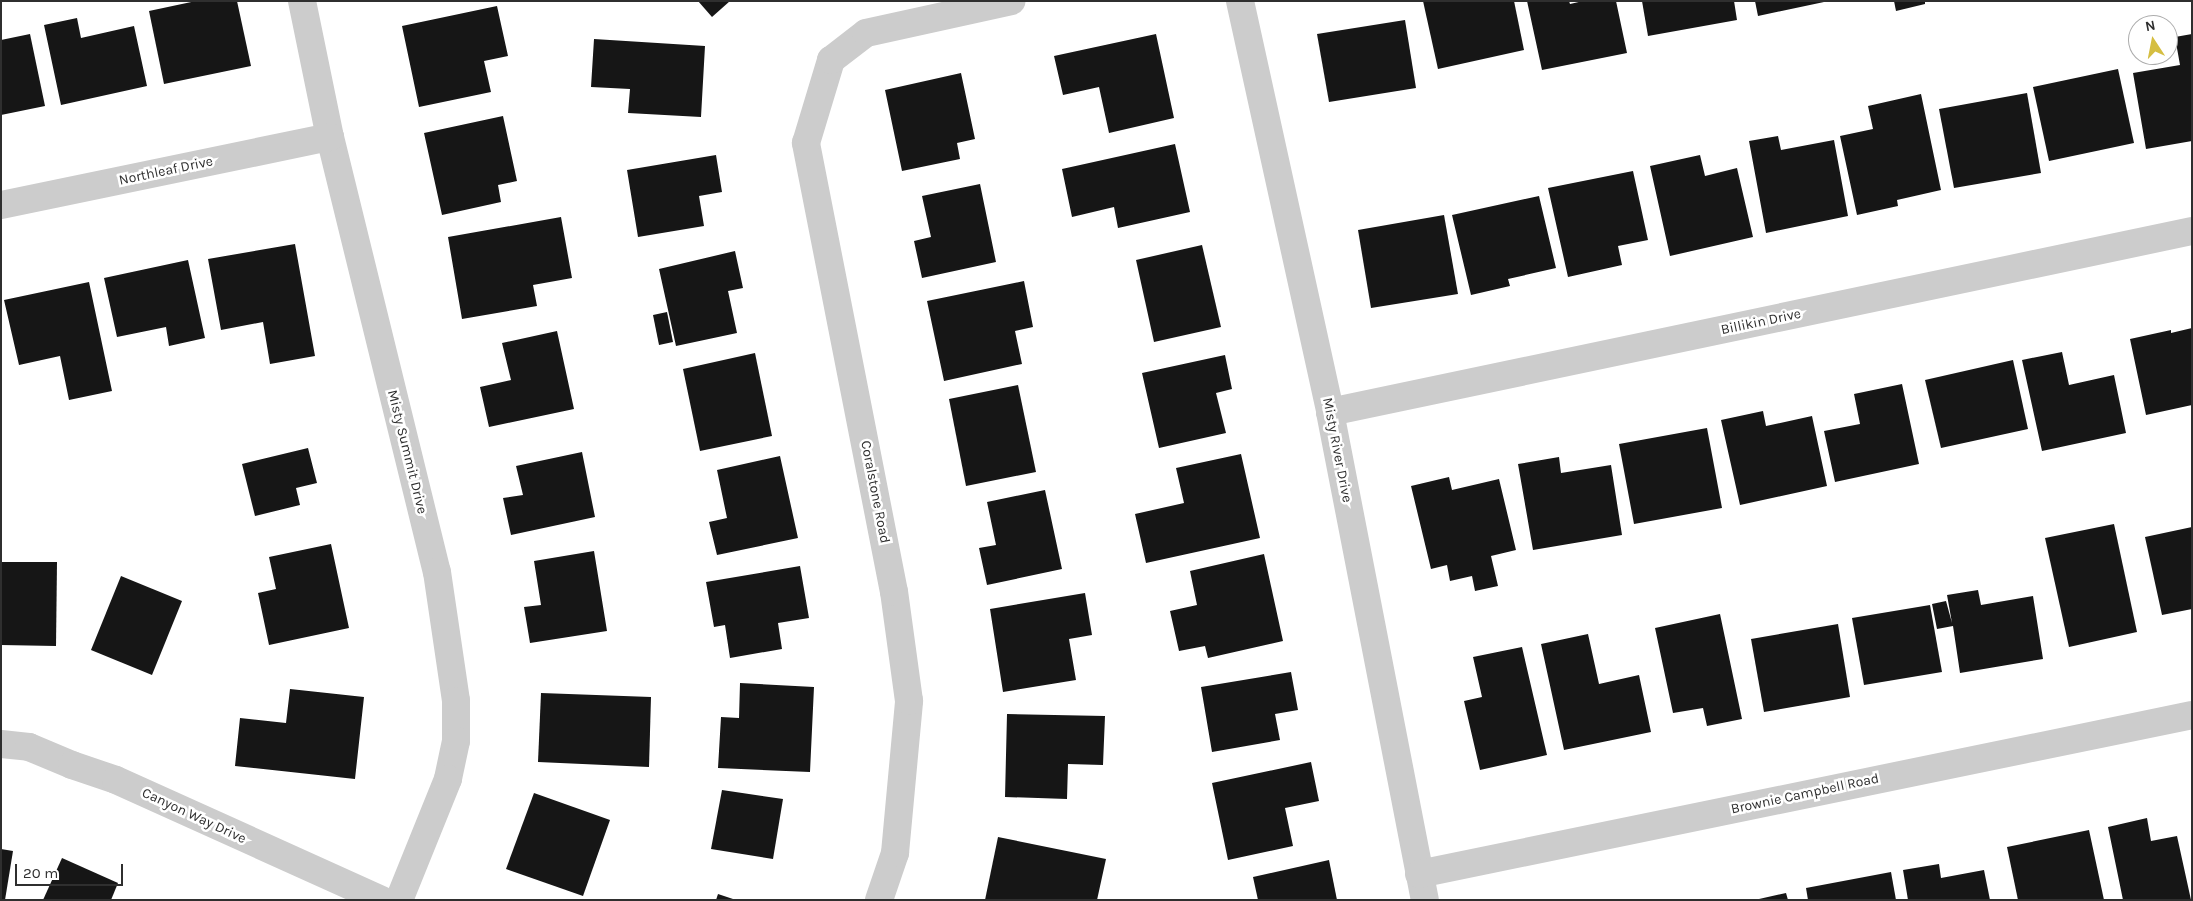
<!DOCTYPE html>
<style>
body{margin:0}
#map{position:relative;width:2193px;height:901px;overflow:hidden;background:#fff;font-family:Karla,sans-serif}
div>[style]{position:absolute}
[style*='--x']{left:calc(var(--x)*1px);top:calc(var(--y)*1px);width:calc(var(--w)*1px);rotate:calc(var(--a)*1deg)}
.building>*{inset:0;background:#161616}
.street>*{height:28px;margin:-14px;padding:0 14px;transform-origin:14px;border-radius:14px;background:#ccc}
span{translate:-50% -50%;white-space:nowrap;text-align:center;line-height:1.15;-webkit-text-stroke:5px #fff;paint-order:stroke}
.street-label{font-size:14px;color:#2f2f2f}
.frame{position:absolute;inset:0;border:2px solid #2f2f2f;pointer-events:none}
.north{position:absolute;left:2128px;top:15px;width:50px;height:50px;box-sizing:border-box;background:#fff;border:1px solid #acacac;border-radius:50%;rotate:349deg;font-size:14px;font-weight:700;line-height:20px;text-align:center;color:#2f2f2f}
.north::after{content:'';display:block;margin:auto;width:18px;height:22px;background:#d5be42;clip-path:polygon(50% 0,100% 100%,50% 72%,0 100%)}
.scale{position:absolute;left:15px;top:864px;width:108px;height:22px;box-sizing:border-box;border:2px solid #2f2f2f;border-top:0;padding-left:6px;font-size:15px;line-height:18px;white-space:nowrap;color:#2f2f2f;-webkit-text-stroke:4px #fff;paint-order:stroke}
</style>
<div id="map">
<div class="building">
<div style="clip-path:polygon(196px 1px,237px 1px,251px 66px,164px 84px,149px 11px)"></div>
<div style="clip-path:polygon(698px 1px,730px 1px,712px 17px)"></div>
<div style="clip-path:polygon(1423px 1px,1514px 1px,1524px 50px,1438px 69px)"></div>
<div style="clip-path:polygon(1527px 1px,1569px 1px,1570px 4px,1583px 1px,1616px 1px,1627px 53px,1542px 70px)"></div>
<div style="clip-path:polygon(1642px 1px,1734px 1px,1737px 20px,1648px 36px)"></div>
<div style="clip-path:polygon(1755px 1px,1824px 1px,1824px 2px,1758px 16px)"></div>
<div style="clip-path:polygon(1894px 1px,1925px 1px,1925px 4px,1896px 11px)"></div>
<div style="clip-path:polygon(497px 6px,508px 56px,484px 61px,491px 92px,419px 107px,402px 26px)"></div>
<div style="clip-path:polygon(77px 18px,81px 38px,134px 26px,147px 86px,61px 105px,44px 25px)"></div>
<div style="clip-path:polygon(1405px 20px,1416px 88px,1329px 102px,1317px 34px)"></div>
<div style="clip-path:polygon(30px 34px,45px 106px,1px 115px,1px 40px)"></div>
<div style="clip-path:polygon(1156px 34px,1174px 118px,1109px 133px,1099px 87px,1063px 95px,1054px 56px)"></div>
<div style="clip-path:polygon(2192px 34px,2192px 141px,2146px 149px,2133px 73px,2180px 65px,2175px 37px)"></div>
<div style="clip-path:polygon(594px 39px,705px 46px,701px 117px,628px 113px,630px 89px,591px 87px)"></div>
<div style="clip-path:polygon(2118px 69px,2134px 143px,2049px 161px,2033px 87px)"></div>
<div style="clip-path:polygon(961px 73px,975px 139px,957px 143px,960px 159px,902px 171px,885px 90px)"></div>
<div style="clip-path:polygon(2027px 93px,2041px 173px,1954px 188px,1939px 109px)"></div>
<div style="clip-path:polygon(1921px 94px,1941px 190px,1897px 200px,1898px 206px,1857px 215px,1840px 136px,1873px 129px,1868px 106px)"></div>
<div style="clip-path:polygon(503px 116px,517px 181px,498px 185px,501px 202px,442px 215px,424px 133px)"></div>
<div style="clip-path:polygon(1778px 136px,1781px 150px,1834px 140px,1848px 216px,1766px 233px,1749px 141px)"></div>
<div style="clip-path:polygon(1175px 144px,1190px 212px,1118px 228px,1114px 207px,1072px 217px,1062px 169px)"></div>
<div style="clip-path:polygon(716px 155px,722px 192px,699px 196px,704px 226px,638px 237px,627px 170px)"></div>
<div style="clip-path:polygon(1700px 155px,1705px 176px,1737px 168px,1753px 237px,1670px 256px,1650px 166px)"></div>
<div style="clip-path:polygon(1633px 171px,1648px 240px,1618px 246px,1622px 265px,1568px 277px,1548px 188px)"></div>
<div style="clip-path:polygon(980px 184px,996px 262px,922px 278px,914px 241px,931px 237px,922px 196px)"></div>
<div style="clip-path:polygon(1539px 196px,1556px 268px,1508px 279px,1510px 286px,1471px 295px,1452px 215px)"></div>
<div style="clip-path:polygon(1444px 215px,1458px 294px,1371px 308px,1358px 230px)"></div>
<div style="clip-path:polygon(561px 217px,572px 278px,533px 285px,537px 306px,462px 319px,448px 237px)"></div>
<div style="clip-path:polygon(295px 244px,315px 356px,270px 364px,263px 322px,221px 330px,208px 259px)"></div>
<div style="clip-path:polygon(1202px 245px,1221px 327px,1154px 342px,1136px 260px)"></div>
<div style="clip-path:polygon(735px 251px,743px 288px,728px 291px,737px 333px,676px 346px,659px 269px)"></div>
<div style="clip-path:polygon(188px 260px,205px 338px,169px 346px,166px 327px,117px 337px,104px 278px)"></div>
<div style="clip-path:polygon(1024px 281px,1033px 327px,1015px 331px,1022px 364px,944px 381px,927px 301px)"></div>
<div style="clip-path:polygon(89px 282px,112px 391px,69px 400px,60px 356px,19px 365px,4px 300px)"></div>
<div style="clip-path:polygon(667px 312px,673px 342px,659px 345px,653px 315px)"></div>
<div style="clip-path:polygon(2192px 328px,2192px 405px,2146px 415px,2130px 339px,2171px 330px,2171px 333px)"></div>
<div style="clip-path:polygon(557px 331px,574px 409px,489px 427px,480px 387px,511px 380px,502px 343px)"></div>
<div style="clip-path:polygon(2062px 352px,2069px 385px,2114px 375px,2126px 433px,2042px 451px,2022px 360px)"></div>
<div style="clip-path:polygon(755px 353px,772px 436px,700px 451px,683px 369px)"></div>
<div style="clip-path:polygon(1225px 355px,1232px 389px,1216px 393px,1226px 433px,1159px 448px,1142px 373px)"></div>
<div style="clip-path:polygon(2013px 360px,2028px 429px,1941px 448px,1925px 380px)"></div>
<div style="clip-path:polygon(1902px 384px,1919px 464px,1835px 482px,1824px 431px,1860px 424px,1854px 394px)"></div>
<div style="clip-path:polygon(1018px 385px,1036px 472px,966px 486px,949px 399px)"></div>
<div style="clip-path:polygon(1763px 411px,1766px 426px,1812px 416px,1827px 486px,1740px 505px,1721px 420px)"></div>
<div style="clip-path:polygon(1707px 428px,1722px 508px,1634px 524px,1619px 444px)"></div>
<div style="clip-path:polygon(308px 448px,317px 483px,296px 488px,300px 505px,255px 516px,242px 464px)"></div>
<div style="clip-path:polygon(582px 452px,595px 517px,511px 535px,503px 498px,523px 495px,516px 466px)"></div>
<div style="clip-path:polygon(1241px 454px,1260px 538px,1146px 563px,1135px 514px,1184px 503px,1176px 468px)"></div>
<div style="clip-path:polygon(780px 456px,798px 538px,717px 555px,709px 522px,727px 518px,717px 470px)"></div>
<div style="clip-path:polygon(1559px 457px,1561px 473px,1611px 465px,1622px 535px,1533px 550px,1518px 464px)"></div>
<div style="clip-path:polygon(1449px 477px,1452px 490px,1499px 479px,1516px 550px,1491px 556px,1498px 586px,1475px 591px,1472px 576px,1450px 581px,1447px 565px,1431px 569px,1411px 486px)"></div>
<div style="clip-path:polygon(1045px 490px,1062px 569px,987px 585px,979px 548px,996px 545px,987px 502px)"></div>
<div style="clip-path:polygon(2114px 524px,2137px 632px,2069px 647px,2045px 538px)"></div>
<div style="clip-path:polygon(2192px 527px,2192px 609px,2162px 615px,2145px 537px)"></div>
<div style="clip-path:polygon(331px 544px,349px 628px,269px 645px,258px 593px,276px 589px,269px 557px)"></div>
<div style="clip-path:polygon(594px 551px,607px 631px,530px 643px,524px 607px,541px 605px,534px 561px)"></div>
<div style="clip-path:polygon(1264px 554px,1283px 641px,1208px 658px,1205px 646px,1179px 651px,1170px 611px,1197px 605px,1190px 571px)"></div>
<div style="clip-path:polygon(1px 562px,57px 562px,56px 646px,1px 645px)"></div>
<div style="clip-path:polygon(800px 566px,809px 618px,778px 623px,782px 649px,730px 658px,725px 625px,714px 627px,706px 582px)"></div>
<div style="clip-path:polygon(121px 576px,182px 601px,152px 675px,91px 650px)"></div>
<div style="clip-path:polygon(1978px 590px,1981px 605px,2033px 596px,2043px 659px,1960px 673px,1953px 626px,1937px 629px,1932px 604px,1946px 601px,1952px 623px,1947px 595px)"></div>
<div style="clip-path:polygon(1085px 593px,1092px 635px,1069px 639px,1076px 680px,1003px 692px,990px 609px)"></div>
<div style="clip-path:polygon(1930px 605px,1942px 672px,1864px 685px,1852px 618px)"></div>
<div style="clip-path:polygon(1720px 614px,1742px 719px,1707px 726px,1703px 708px,1673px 713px,1655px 628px)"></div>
<div style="clip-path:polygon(1838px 624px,1850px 697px,1764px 712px,1751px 639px)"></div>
<div style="clip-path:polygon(1588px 634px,1599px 684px,1639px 675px,1651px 732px,1564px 750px,1541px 644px)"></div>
<div style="clip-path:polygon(1522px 647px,1547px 755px,1480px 770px,1464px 701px,1482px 697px,1473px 657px)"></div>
<div style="clip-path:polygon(1291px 672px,1298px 710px,1275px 714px,1280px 740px,1212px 752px,1201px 687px)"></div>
<div style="clip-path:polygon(740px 683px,814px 687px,810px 772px,718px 768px,721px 717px,739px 718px)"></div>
<div style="clip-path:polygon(290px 689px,364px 697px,355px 779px,235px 766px,240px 718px,286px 723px)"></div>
<div style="clip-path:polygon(541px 693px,651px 697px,649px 767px,538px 762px)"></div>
<div style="clip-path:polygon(1007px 714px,1105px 716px,1103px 765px,1068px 764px,1067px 799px,1005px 797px)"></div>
<div style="clip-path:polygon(1311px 762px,1319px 801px,1285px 808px,1293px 846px,1228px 860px,1212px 783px)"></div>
<div style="clip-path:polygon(722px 790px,783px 799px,773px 859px,711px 849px)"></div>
<div style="clip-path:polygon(534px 793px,610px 820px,583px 896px,506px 869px)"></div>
<div style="clip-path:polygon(2147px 818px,2151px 841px,2177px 836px,2191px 900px,2123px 900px,2108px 827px)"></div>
<div style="clip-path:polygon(2089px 830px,2104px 900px,2018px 900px,2007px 847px)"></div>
<div style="clip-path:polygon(998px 837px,1106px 859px,1097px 900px,985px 900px)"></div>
<div style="clip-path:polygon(1px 849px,13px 851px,5px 900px,1px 900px)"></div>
<div style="clip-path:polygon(62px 858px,118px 883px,111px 900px,43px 900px)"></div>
<div style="clip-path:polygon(1329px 860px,1337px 900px,1258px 900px,1253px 877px)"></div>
<div style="clip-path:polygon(1939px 864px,1941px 878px,1984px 870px,1990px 900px,1908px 900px,1903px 870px)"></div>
<div style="clip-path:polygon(1891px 872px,1896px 900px,1808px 900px,1806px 888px)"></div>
<div style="clip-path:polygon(1786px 893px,1788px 900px,1760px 900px,1759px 899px)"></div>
<div style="clip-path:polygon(718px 894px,733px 899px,733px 900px,716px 900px)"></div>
</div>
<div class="street">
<div style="--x:302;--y:1;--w:139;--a:78.4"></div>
<div style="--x:330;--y:137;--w:448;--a:76.2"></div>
<div style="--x:437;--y:572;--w:130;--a:81.6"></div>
<div style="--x:456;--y:701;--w:40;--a:90"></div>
<div style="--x:456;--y:741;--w:39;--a:102"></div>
<div style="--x:448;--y:779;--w:131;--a:112"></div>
<div style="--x:1240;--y:1;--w:421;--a:77.6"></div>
<div style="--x:1330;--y:412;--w:497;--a:79"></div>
<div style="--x:1;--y:205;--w:336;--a:-11.7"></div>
<div style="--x:1330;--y:412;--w:881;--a:-11.86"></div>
<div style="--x:1;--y:744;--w:28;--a:6"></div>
<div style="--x:29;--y:747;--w:47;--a:22.7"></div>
<div style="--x:72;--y:765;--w:46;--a:18.8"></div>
<div style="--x:116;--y:780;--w:292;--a:24.3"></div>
<div style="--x:1419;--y:874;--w:789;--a:-11.62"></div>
<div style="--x:879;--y:900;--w:50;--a:-71.2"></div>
<div style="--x:895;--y:853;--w:153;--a:-84.7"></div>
<div style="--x:909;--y:701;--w:110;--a:-97.8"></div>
<div style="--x:894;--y:592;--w:458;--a:-101.1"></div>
<div style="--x:806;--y:143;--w:87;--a:-73.2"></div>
<div style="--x:831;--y:60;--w:44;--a:-37.6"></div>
<div style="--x:866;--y:33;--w:149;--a:-12.4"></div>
</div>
<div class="street-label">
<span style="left:166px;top:171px;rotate:-12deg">Northleaf Drive</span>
<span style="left:1761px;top:322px;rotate:-12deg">Billikin Drive</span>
<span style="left:1337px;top:450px;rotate:79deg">Misty River Drive</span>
<span style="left:407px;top:452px;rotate:76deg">Misty Summit Drive</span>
<span style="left:875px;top:492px;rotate:79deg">Coralstone Road</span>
<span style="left:1805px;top:794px;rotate:-12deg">Brownie Campbell Road</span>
<span style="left:194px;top:816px;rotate:25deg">Canyon Way Drive</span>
</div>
<div class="frame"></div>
<div class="north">N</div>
<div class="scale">20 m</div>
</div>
